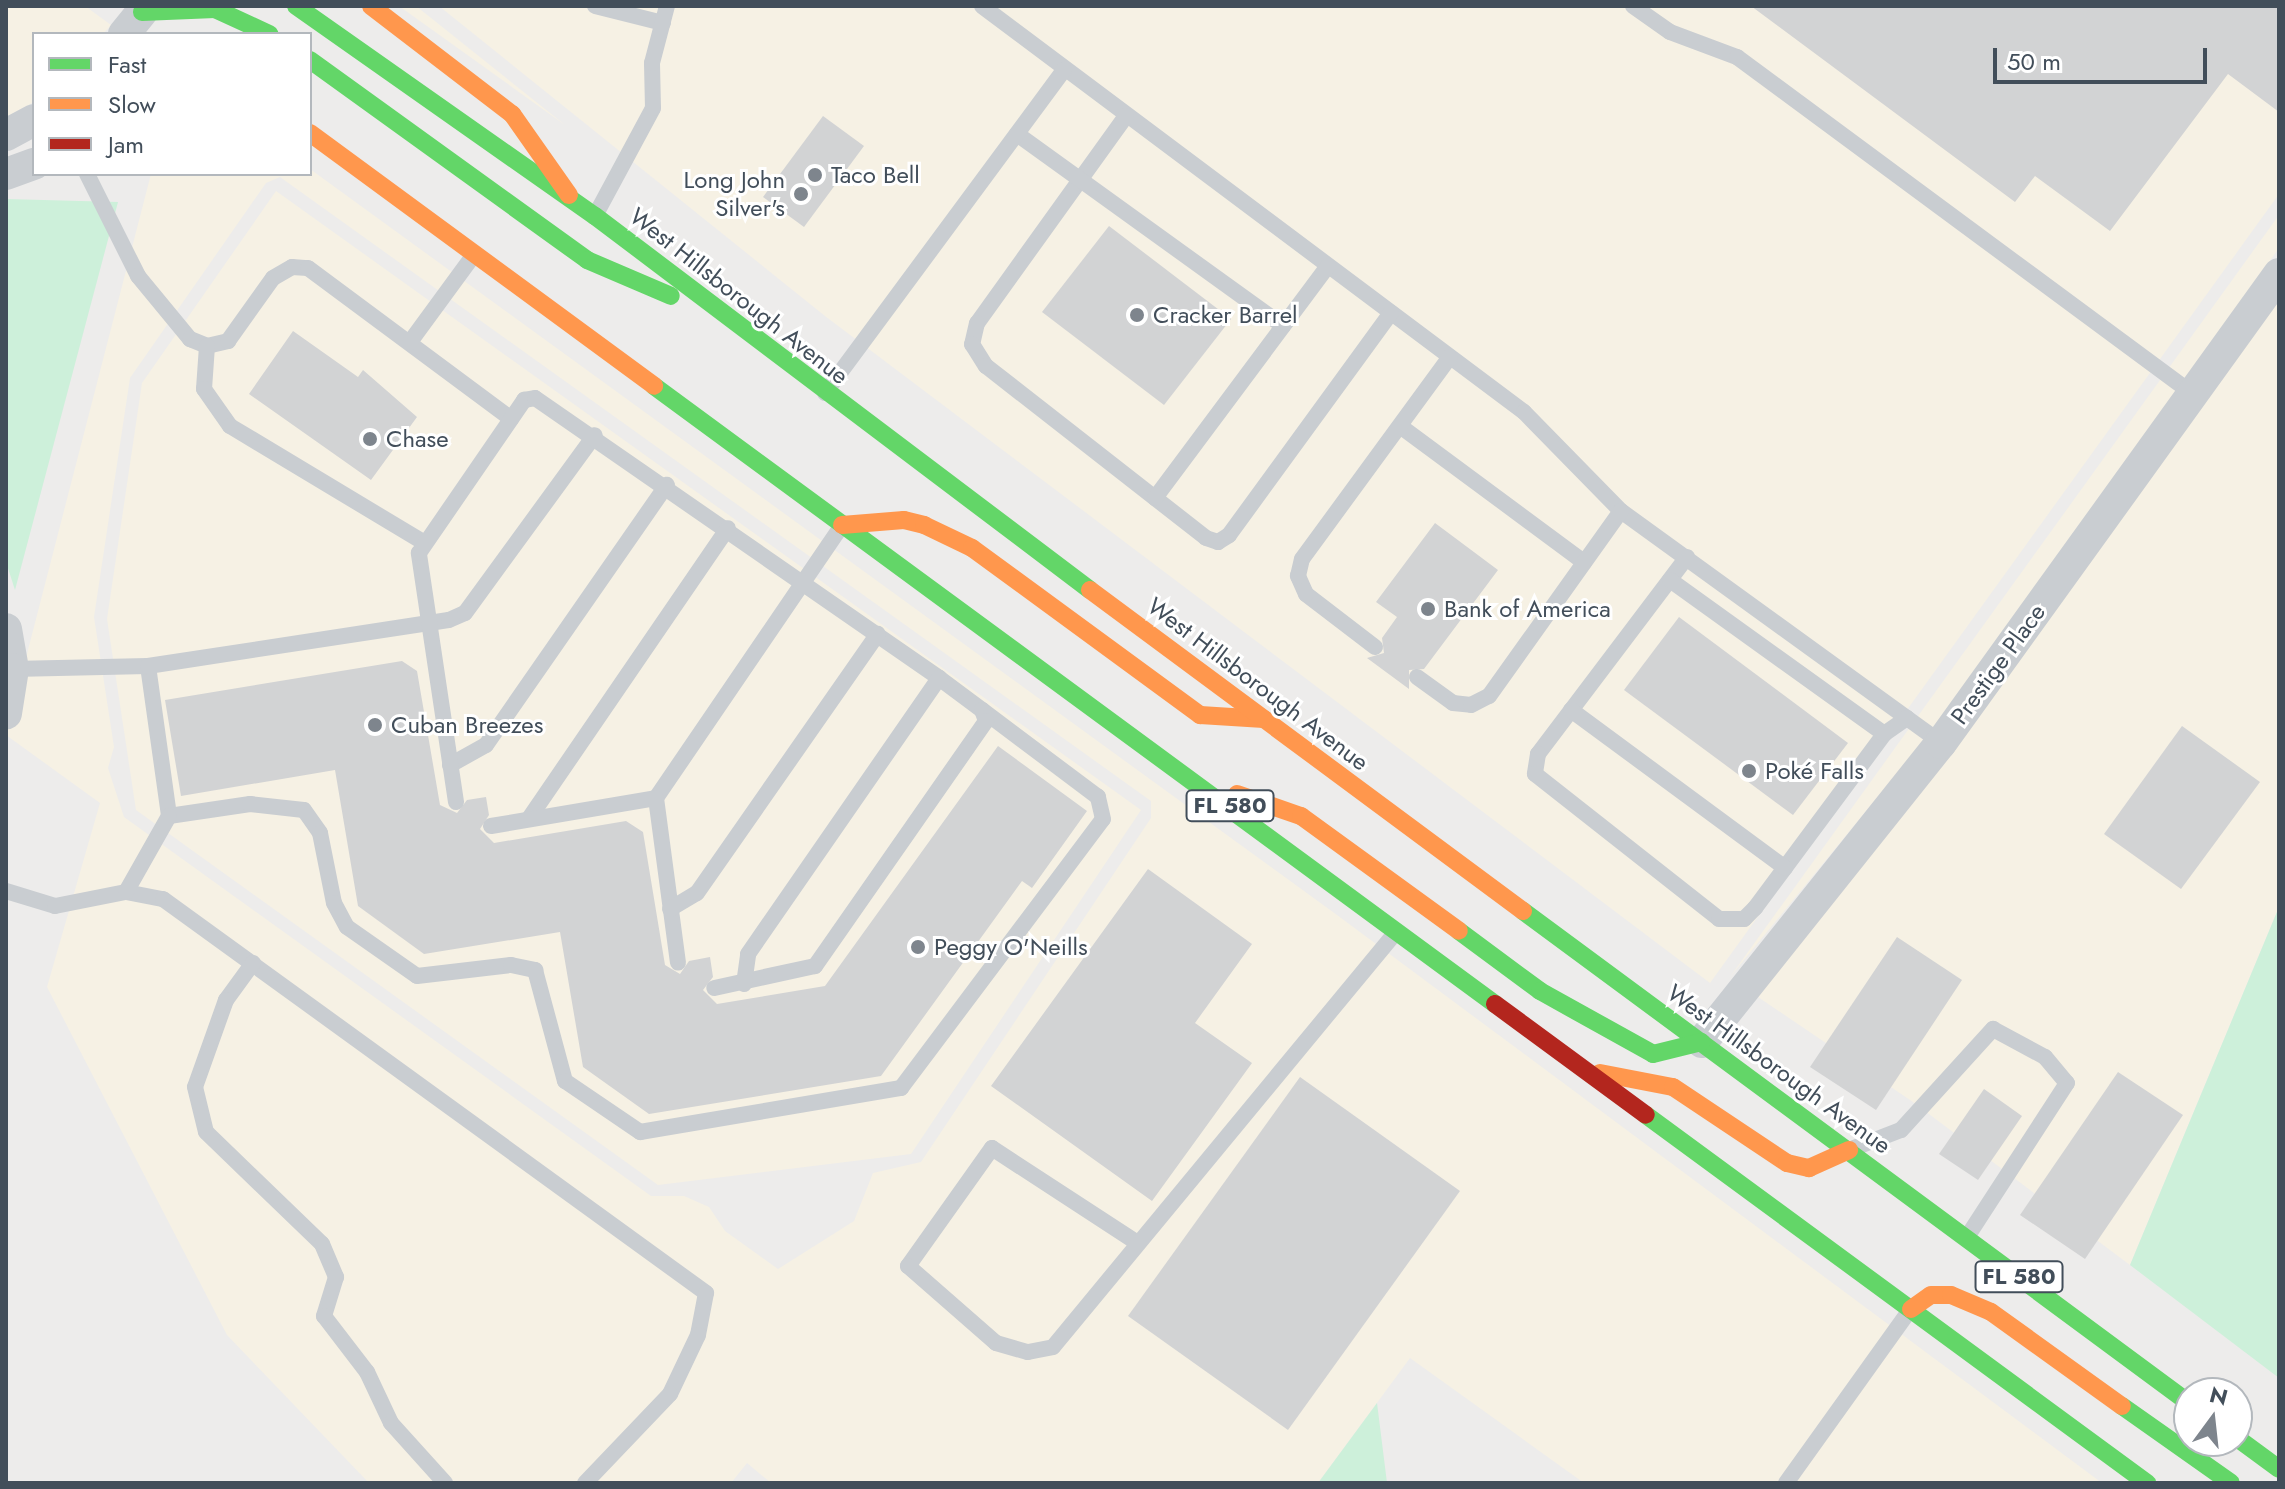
<!DOCTYPE html>
<meta charset="utf-8">
<style>
body{margin:0}
#map{position:relative;width:2285px;height:1489px;overflow:hidden;background:#edeceb;font-family:Jost,sans-serif}
div>[style]{position:absolute}
[style*='--x']{left:calc(var(--x)*1px);top:calc(var(--y)*1px);width:calc(var(--w)*1px);rotate:calc(var(--a)*1deg)}
.commercial>*{inset:0;background:#f6f1e4}
.green>*{inset:0;background:#cdf0da}
.building>*{inset:0;background:#d2d3d4}
.lane>*{height:16px;margin:-8px;padding:0 8px;transform-origin:8px;border-radius:8px;background:#c9cdd1}
.street>*{height:32px;margin:-16px;padding:0 16px;transform-origin:16px;border-radius:16px;background:#c9cdd1}
.fast>*{height:18px;margin:-9px;padding:0 9px;transform-origin:9px;border-radius:9px;background:#63d668}
.slow>*{height:18px;margin:-9px;padding:0 9px;transform-origin:9px;border-radius:9px;background:#ff974d}
.jam>*{height:18px;margin:-9px;padding:0 9px;transform-origin:9px;border-radius:9px;background:#b3261e}
.dots>*{width:22px;height:22px;translate:-50% -50%;box-sizing:border-box;border:4px solid #fff;border-radius:50%}
span{translate:-50% -50%;white-space:nowrap;text-align:center;line-height:1.15;-webkit-text-stroke:6px #fff;paint-order:stroke}
.shield-label span{padding:2px 6px;background:#fff;border:2px solid;border-radius:6px;-webkit-text-stroke-width:0}
.shield-label{font-size:22px;color:#424e5a;font-weight:700}
.poi-label{font-size:24px;color:#424e5a}
.left{translate:0 -50%;text-align:left}
.right{translate:-100% -50%;text-align:right}
.street-label{font-size:24px;color:#424e5a}
.frame{position:absolute;inset:0;border:8px solid #424e5a;pointer-events:none}
.legend{position:absolute;left:32px;top:32px;width:280px;height:144px;box-sizing:border-box;background:#fff;border:2px solid #b3b8bd;margin:0;padding:10px 14px;list-style:none;font-size:24px;color:#424e5a}
.legend li{display:flex;align-items:center;gap:16px;height:40px}
.legend b{width:40px;border:2px solid #b3b8bd}
.north{position:absolute;left:2173px;top:1377px;width:80px;height:80px;box-sizing:border-box;background:#fff;border:2px solid #b3b8bd;border-radius:50%;rotate:15deg;font-size:22px;font-weight:700;line-height:32px;text-align:center;color:#424e5a}
.north::after{content:'';display:block;margin:auto;width:28px;height:36px;background:#7e858d;clip-path:polygon(50% 0,100% 100%,50% 72%,0 100%)}
.scale{position:absolute;left:1993px;top:48px;width:214px;height:36px;box-sizing:border-box;border:4px solid #424e5a;border-top:0;padding-left:10px;font-size:24px;line-height:28px;white-space:nowrap;color:#424e5a;-webkit-text-stroke:6px #fff;paint-order:stroke}
</style>
<div id="map">
<div class="commercial">
<div style="clip-path:polygon(6px 6px,85px 6px,111px 25px,103px 34px,34px 34px,34px 102px,6px 117px)"></div>
<div style="clip-path:polygon(399px 6px,416px 6px,565px 125px)"></div>
<div style="clip-path:polygon(439px 6px,2279px 6px,2279px 194px,1710px 983px,825px 316px)"></div>
<div style="clip-path:polygon(evenodd,310px 169px,1337px 915px,2102px 1483px,1584px 1483px,1410px 1358px,1318px 1483px,771px 1483px,747px 1463px,731px 1483px,369px 1483px,227px 1335px,47px 987px,100px 803px,6px 735px,151px 174px,310px 174px,310px 169px,280px 177px,1151px 801px,1151px 818px,921px 1162px,873px 1173px,854px 1221px,778px 1269px,725px 1231px,709px 1207px,684px 1196px,651px 1196px,124px 817px,108px 768px,114px 747px,94px 617px,130px 378px,266px 183px,280px 177px)"></div>
<div style="clip-path:polygon(276px 191px,1141px 810px,911px 1154px,658px 1185px,136px 810px,107px 619px,142px 383px)"></div>
<div style="clip-path:polygon(2279px 215px,2279px 248px,2182px 385px,1930px 733px,1730px 977px)"></div>
<div style="clip-path:polygon(2279px 300px,2279px 907px,2130px 1265px,1913px 1102px,1758px 997px)"></div>
</div>
<div class="green">
<div style="clip-path:polygon(6px 199px,118px 202px,15px 590px,6px 562px)"></div>
<div style="clip-path:polygon(2279px 907px,2279px 1378px,2130px 1265px)"></div>
<div style="clip-path:polygon(1377px 1403px,1387px 1483px,1318px 1483px)"></div>
</div>
<div class="building">
<div style="clip-path:polygon(1751px 6px,2279px 6px,2279px 112px,2228px 74px,2110px 231px,2035px 176px,2015px 202px)"></div>
<div style="clip-path:polygon(823px 116px,864px 146px,804px 227px,763px 197px)"></div>
<div style="clip-path:polygon(1109px 226px,1231px 319px,1164px 405px,1042px 312px)"></div>
<div style="clip-path:polygon(293px 331px,358px 377px,363px 370px,417px 417px,371px 480px,249px 394px)"></div>
<div style="clip-path:polygon(1435px 523px,1498px 570px,1424px 669px,1409px 670px,1409px 689px,1367px 658px,1384px 653px,1382px 638px,1397px 617px,1376px 602px)"></div>
<div style="clip-path:polygon(1679px 617px,1848px 743px,1793px 815px,1624px 690px)"></div>
<div style="clip-path:polygon(402px 661px,417px 671px,440px 805px,457px 813px,467px 800px,486px 797px,489px 815px,480px 829px,494px 843px,626px 821px,643px 832px,665px 965px,680px 974px,689px 961px,710px 957px,713px 977px,703px 990px,717px 1004px,825px 986px,998px 746px,1087px 811px,1032px 888px,1022px 881px,881px 1076px,649px 1114px,583px 1067px,560px 932px,424px 954px,358px 906px,335px 770px,181px 796px,165px 700px)"></div>
<div style="clip-path:polygon(2182px 726px,2260px 782px,2181px 889px,2104px 834px)"></div>
<div style="clip-path:polygon(1148px 869px,1252px 944px,1195px 1023px,1252px 1063px,1152px 1201px,991px 1086px)"></div>
<div style="clip-path:polygon(1897px 937px,1962px 980px,1876px 1110px,1810px 1067px)"></div>
<div style="clip-path:polygon(2118px 1072px,2183px 1115px,2085px 1259px,2020px 1215px)"></div>
<div style="clip-path:polygon(1300px 1077px,1460px 1191px,1288px 1430px,1128px 1316px)"></div>
<div style="clip-path:polygon(1984px 1089px,2022px 1116px,1978px 1180px,1939px 1154px)"></div>
</div>
<div class="lane">
<div style="--x:595;--y:6;--w:70;--a:14"></div>
<div style="--x:982;--y:6;--w:677;--a:36.84"></div>
<div style="--x:1524;--y:412;--w:139;--a:45.6"></div>
<div style="--x:1621;--y:511;--w:395;--a:35.9"></div>
<div style="--x:1633;--y:6;--w:45;--a:35.1"></div>
<div style="--x:1670;--y:32;--w:72;--a:20.5"></div>
<div style="--x:1737;--y:57;--w:567;--a:36.47"></div>
<div style="--x:1126;--y:116;--w:255;--a:125.7"></div>
<div style="--x:977;--y:323;--w:22;--a:103"></div>
<div style="--x:972;--y:344;--w:26;--a:58"></div>
<div style="--x:986;--y:366;--w:279;--a:38"></div>
<div style="--x:1206;--y:538;--w:13;--a:18"></div>
<div style="--x:1218;--y:542;--w:13;--a:-32"></div>
<div style="--x:1229;--y:535;--w:275;--a:-53.9"></div>
<div style="--x:1017;--y:134;--w:328;--a:35.8"></div>
<div style="--x:87;--y:174;--w:114;--a:63.4"></div>
<div style="--x:138;--y:276;--w:82;--a:50.5"></div>
<div style="--x:190;--y:339;--w:18;--a:22"></div>
<div style="--x:207;--y:346;--w:22;--a:-13"></div>
<div style="--x:228;--y:341;--w:77;--a:-54.5"></div>
<div style="--x:273;--y:278;--w:22;--a:-30"></div>
<div style="--x:292;--y:267;--w:16;--a:4"></div>
<div style="--x:308;--y:268;--w:253;--a:36.6"></div>
<div style="--x:596;--y:214;--w:120;--a:-61.7"></div>
<div style="--x:653;--y:108;--w:45;--a:-91.3"></div>
<div style="--x:652;--y:63;--w:59;--a:-75.3"></div>
<div style="--x:410;--y:342;--w:107;--a:-53.8"></div>
<div style="--x:207;--y:346;--w:43;--a:94"></div>
<div style="--x:204;--y:389;--w:45;--a:54.9"></div>
<div style="--x:230;--y:426;--w:227;--a:31"></div>
<div style="--x:825;--y:393;--w:402;--a:-53.5"></div>
<div style="--x:1400;--y:426;--w:229;--a:36.5"></div>
<div style="--x:1155;--y:498;--w:289;--a:-53.3"></div>
<div style="--x:1687;--y:557;--w:247;--a:127.1"></div>
<div style="--x:1538;--y:754;--w:20;--a:99"></div>
<div style="--x:1535;--y:774;--w:234;--a:38.2"></div>
<div style="--x:1719;--y:919;--w:25;--a:0"></div>
<div style="--x:1744;--y:919;--w:16;--a:-45"></div>
<div style="--x:1755;--y:908;--w:217;--a:-53.4"></div>
<div style="--x:1884;--y:734;--w:28;--a:-35"></div>
<div style="--x:1670;--y:580;--w:264;--a:35.7"></div>
<div style="--x:1375;--y:647;--w:87;--a:-142.5"></div>
<div style="--x:1306;--y:594;--w:20;--a:-114"></div>
<div style="--x:1298;--y:576;--w:17;--a:-77"></div>
<div style="--x:1302;--y:559;--w:250;--a:-53.8"></div>
<div style="--x:148;--y:666;--w:151;--a:82"></div>
<div style="--x:169;--y:816;--w:82;--a:-8.4"></div>
<div style="--x:250;--y:804;--w:54;--a:6.3"></div>
<div style="--x:304;--y:810;--w:28;--a:55"></div>
<div style="--x:320;--y:833;--w:71;--a:78.7"></div>
<div style="--x:334;--y:903;--w:27;--a:62"></div>
<div style="--x:347;--y:927;--w:85;--a:35"></div>
<div style="--x:417;--y:976;--w:95;--a:-6.7"></div>
<div style="--x:511;--y:965;--w:25;--a:12"></div>
<div style="--x:535;--y:970;--w:115;--a:74.9"></div>
<div style="--x:565;--y:1081;--w:91;--a:34.2"></div>
<div style="--x:640;--y:1132;--w:265;--a:-9.6"></div>
<div style="--x:901;--y:1088;--w:336;--a:-53.1"></div>
<div style="--x:1103;--y:819;--w:23;--a:-103"></div>
<div style="--x:1098;--y:797;--w:145;--a:-143.1"></div>
<div style="--x:13;--y:669;--w:135;--a:-1.3"></div>
<div style="--x:148;--y:666;--w:304;--a:-8.7"></div>
<div style="--x:449;--y:620;--w:17;--a:-24"></div>
<div style="--x:465;--y:613;--w:220;--a:-53.9"></div>
<div style="--x:1417;--y:677;--w:44;--a:35.8"></div>
<div style="--x:1453;--y:703;--w:18;--a:6"></div>
<div style="--x:1471;--y:705;--w:20;--a:-27"></div>
<div style="--x:1489;--y:696;--w:227;--a:-54.5"></div>
<div style="--x:1571;--y:710;--w:266;--a:36.4"></div>
<div style="--x:450;--y:765;--w:41;--a:-29.1"></div>
<div style="--x:486;--y:745;--w:317;--a:-55.2"></div>
<div style="--x:656;--y:798;--w:328;--a:-55.7"></div>
<div style="--x:456;--y:802;--w:252;--a:-98.5"></div>
<div style="--x:419;--y:553;--w:186;--a:-55.5"></div>
<div style="--x:524;--y:400;--w:11;--a:-10"></div>
<div style="--x:535;--y:398;--w:492;--a:34.7"></div>
<div style="--x:939;--y:678;--w:54;--a:36.7"></div>
<div style="--x:982;--y:710;--w:12;--a:70"></div>
<div style="--x:986;--y:721;--w:299;--a:124.9"></div>
<div style="--x:815;--y:966;--w:103;--a:167.7"></div>
<div style="--x:530;--y:817;--w:350;--a:-55.6"></div>
<div style="--x:491;--y:826;--w:167;--a:-9.6"></div>
<div style="--x:656;--y:798;--w:166;--a:82.4"></div>
<div style="--x:6;--y:891;--w:51;--a:17"></div>
<div style="--x:55;--y:906;--w:72;--a:-11.2"></div>
<div style="--x:126;--y:892;--w:38;--a:11"></div>
<div style="--x:163;--y:899;--w:671;--a:35.96"></div>
<div style="--x:706;--y:1293;--w:43;--a:100.8"></div>
<div style="--x:698;--y:1335;--w:65;--a:115.4"></div>
<div style="--x:670;--y:1394;--w:123;--a:133.7"></div>
<div style="--x:126;--y:892;--w:87;--a:-60.5"></div>
<div style="--x:670;--y:909;--w:31;--a:-31"></div>
<div style="--x:697;--y:893;--w:316;--a:-55.1"></div>
<div style="--x:253;--y:963;--w:46;--a:126.1"></div>
<div style="--x:226;--y:1000;--w:92;--a:109.6"></div>
<div style="--x:195;--y:1087;--w:46;--a:76.3"></div>
<div style="--x:206;--y:1132;--w:161;--a:44"></div>
<div style="--x:322;--y:1244;--w:36;--a:67"></div>
<div style="--x:336;--y:1277;--w:41;--a:107.1"></div>
<div style="--x:324;--y:1316;--w:71;--a:52.5"></div>
<div style="--x:367;--y:1372;--w:56;--a:64.8"></div>
<div style="--x:391;--y:1423;--w:81;--a:48"></div>
<div style="--x:744;--y:984;--w:30;--a:-82"></div>
<div style="--x:748;--y:954;--w:336;--a:-55.3"></div>
<div style="--x:1854;--y:1148;--w:50;--a:-21"></div>
<div style="--x:1901;--y:1130;--w:137;--a:-47.7"></div>
<div style="--x:1993;--y:1029;--w:59;--a:28.3"></div>
<div style="--x:2045;--y:1057;--w:34;--a:50"></div>
<div style="--x:2067;--y:1083;--w:184;--a:123"></div>
<div style="--x:1136;--y:1242;--w:172;--a:-146.9"></div>
<div style="--x:992;--y:1148;--w:145;--a:125.4"></div>
<div style="--x:908;--y:1266;--w:117;--a:41.2"></div>
<div style="--x:996;--y:1343;--w:33;--a:16"></div>
<div style="--x:1028;--y:1352;--w:25;--a:-11"></div>
<div style="--x:1053;--y:1347;--w:538;--a:-50.43"></div>
<div style="--x:1786;--y:1483;--w:213;--a:-54.4"></div>
</div>
<div class="street">
<div style="--x:124;--y:34;--w:28;--a:-51"></div>
<div style="--x:6;--y:135;--w:32;--a:-28"></div>
<div style="--x:6;--y:174;--w:30;--a:-20"></div>
<div style="--x:6;--y:629;--w:41;--a:80.1"></div>
<div style="--x:13;--y:669;--w:45;--a:99"></div>
<div style="--x:1702;--y:1042;--w:383;--a:-51.4"></div>
<div style="--x:1941;--y:743;--w:578;--a:-54.22"></div>
</div>
<div class="fast">
<div style="--x:296;--y:6;--w:365;--a:35.1"></div>
<div style="--x:595;--y:216;--w:620;--a:37.07"></div>
<div style="--x:142;--y:12;--w:73;--a:-2.4"></div>
<div style="--x:215;--y:9;--w:60;--a:24.8"></div>
<div style="--x:310;--y:60;--w:342;--a:35.8"></div>
<div style="--x:587;--y:260;--w:91;--a:23.2"></div>
<div style="--x:654;--y:386;--w:1044;--a:36.31"></div>
<div style="--x:1523;--y:911;--w:828;--a:36.45"></div>
<div style="--x:1459;--y:931;--w:101;--a:36.5"></div>
<div style="--x:1540;--y:991;--w:129;--a:29.1"></div>
<div style="--x:1653;--y:1054;--w:50;--a:-13.8"></div>
<div style="--x:1646;--y:1115;--w:622;--a:36.3"></div>
<div style="--x:2122;--y:1406;--w:133;--a:35.2"></div>
<div style="--x:2237;--y:1438;--w:52;--a:36.4"></div>
</div>
<div class="slow">
<div style="--x:371;--y:6;--w:178;--a:37.5"></div>
<div style="--x:512;--y:114;--w:99;--a:54.9"></div>
<div style="--x:310;--y:133;--w:427;--a:36.3"></div>
<div style="--x:842;--y:525;--w:62;--a:-4.6"></div>
<div style="--x:904;--y:520;--w:21;--a:14"></div>
<div style="--x:924;--y:525;--w:53;--a:25.6"></div>
<div style="--x:972;--y:548;--w:283;--a:36.2"></div>
<div style="--x:1200;--y:715;--w:64;--a:3.6"></div>
<div style="--x:1090;--y:590;--w:539;--a:36.55"></div>
<div style="--x:1237;--y:794;--w:68;--a:19"></div>
<div style="--x:1301;--y:816;--w:195;--a:36"></div>
<div style="--x:1600;--y:1073;--w:74;--a:10.9"></div>
<div style="--x:1673;--y:1087;--w:137;--a:33.7"></div>
<div style="--x:1787;--y:1163;--w:23;--a:13"></div>
<div style="--x:1809;--y:1168;--w:44;--a:-24.2"></div>
<div style="--x:1911;--y:1309;--w:24;--a:-35"></div>
<div style="--x:1931;--y:1295;--w:20;--a:0"></div>
<div style="--x:1951;--y:1295;--w:43;--a:23"></div>
<div style="--x:1991;--y:1312;--w:161;--a:35.7"></div>
</div>
<div class="jam">
<div style="--x:1495;--y:1004;--w:187;--a:36.3"></div>
</div>
<div class="dots">
<div style="left:815px;top:175px;background:#7e858d"></div>
<div style="left:801px;top:194px;background:#7e858d"></div>
<div style="left:1137px;top:315px;background:#7e858d"></div>
<div style="left:370px;top:439px;background:#7e858d"></div>
<div style="left:1428px;top:609px;background:#7e858d"></div>
<div style="left:375px;top:725px;background:#7e858d"></div>
<div style="left:1749px;top:771px;background:#7e858d"></div>
<div style="left:918px;top:947px;background:#7e858d"></div>
</div>
<div class="shield-label">
<span style="left:1230px;top:806px">FL 580</span>
<span style="left:2019px;top:1277px">FL 580</span>
</div>
<div class="poi-label">
<span class="left" style="left:831px;top:175px">Taco Bell</span>
<span class="right" style="left:785px;top:194px">Long John<br>Silver's</span>
<span class="left" style="left:1153px;top:315px">Cracker Barrel</span>
<span class="left" style="left:386px;top:439px">Chase</span>
<span class="left" style="left:1444px;top:609px">Bank of America</span>
<span class="left" style="left:391px;top:725px">Cuban Breezes</span>
<span class="left" style="left:1765px;top:771px">Poké Falls</span>
<span class="left" style="left:934px;top:947px">Peggy O'Neills</span>
</div>
<div class="street-label">
<span style="left:739px;top:296px;rotate:38deg">West Hillsborough Avenue</span>
<span style="left:1998px;top:664px;rotate:-54deg">Prestige Place</span>
<span style="left:1258px;top:684px;rotate:37deg">West Hillsborough Avenue</span>
<span style="left:1779px;top:1069px;rotate:36deg">West Hillsborough Avenue</span>
</div>
<div class="frame"></div>
<ul class="legend">
<li><b style="height:10px;background:#63d668"></b>Fast</li>
<li><b style="height:10px;background:#ff974d"></b>Slow</li>
<li><b style="height:10px;background:#b3261e"></b>Jam</li>
</ul>
<div class="north">N</div>
<div class="scale">50 m</div>
</div>
